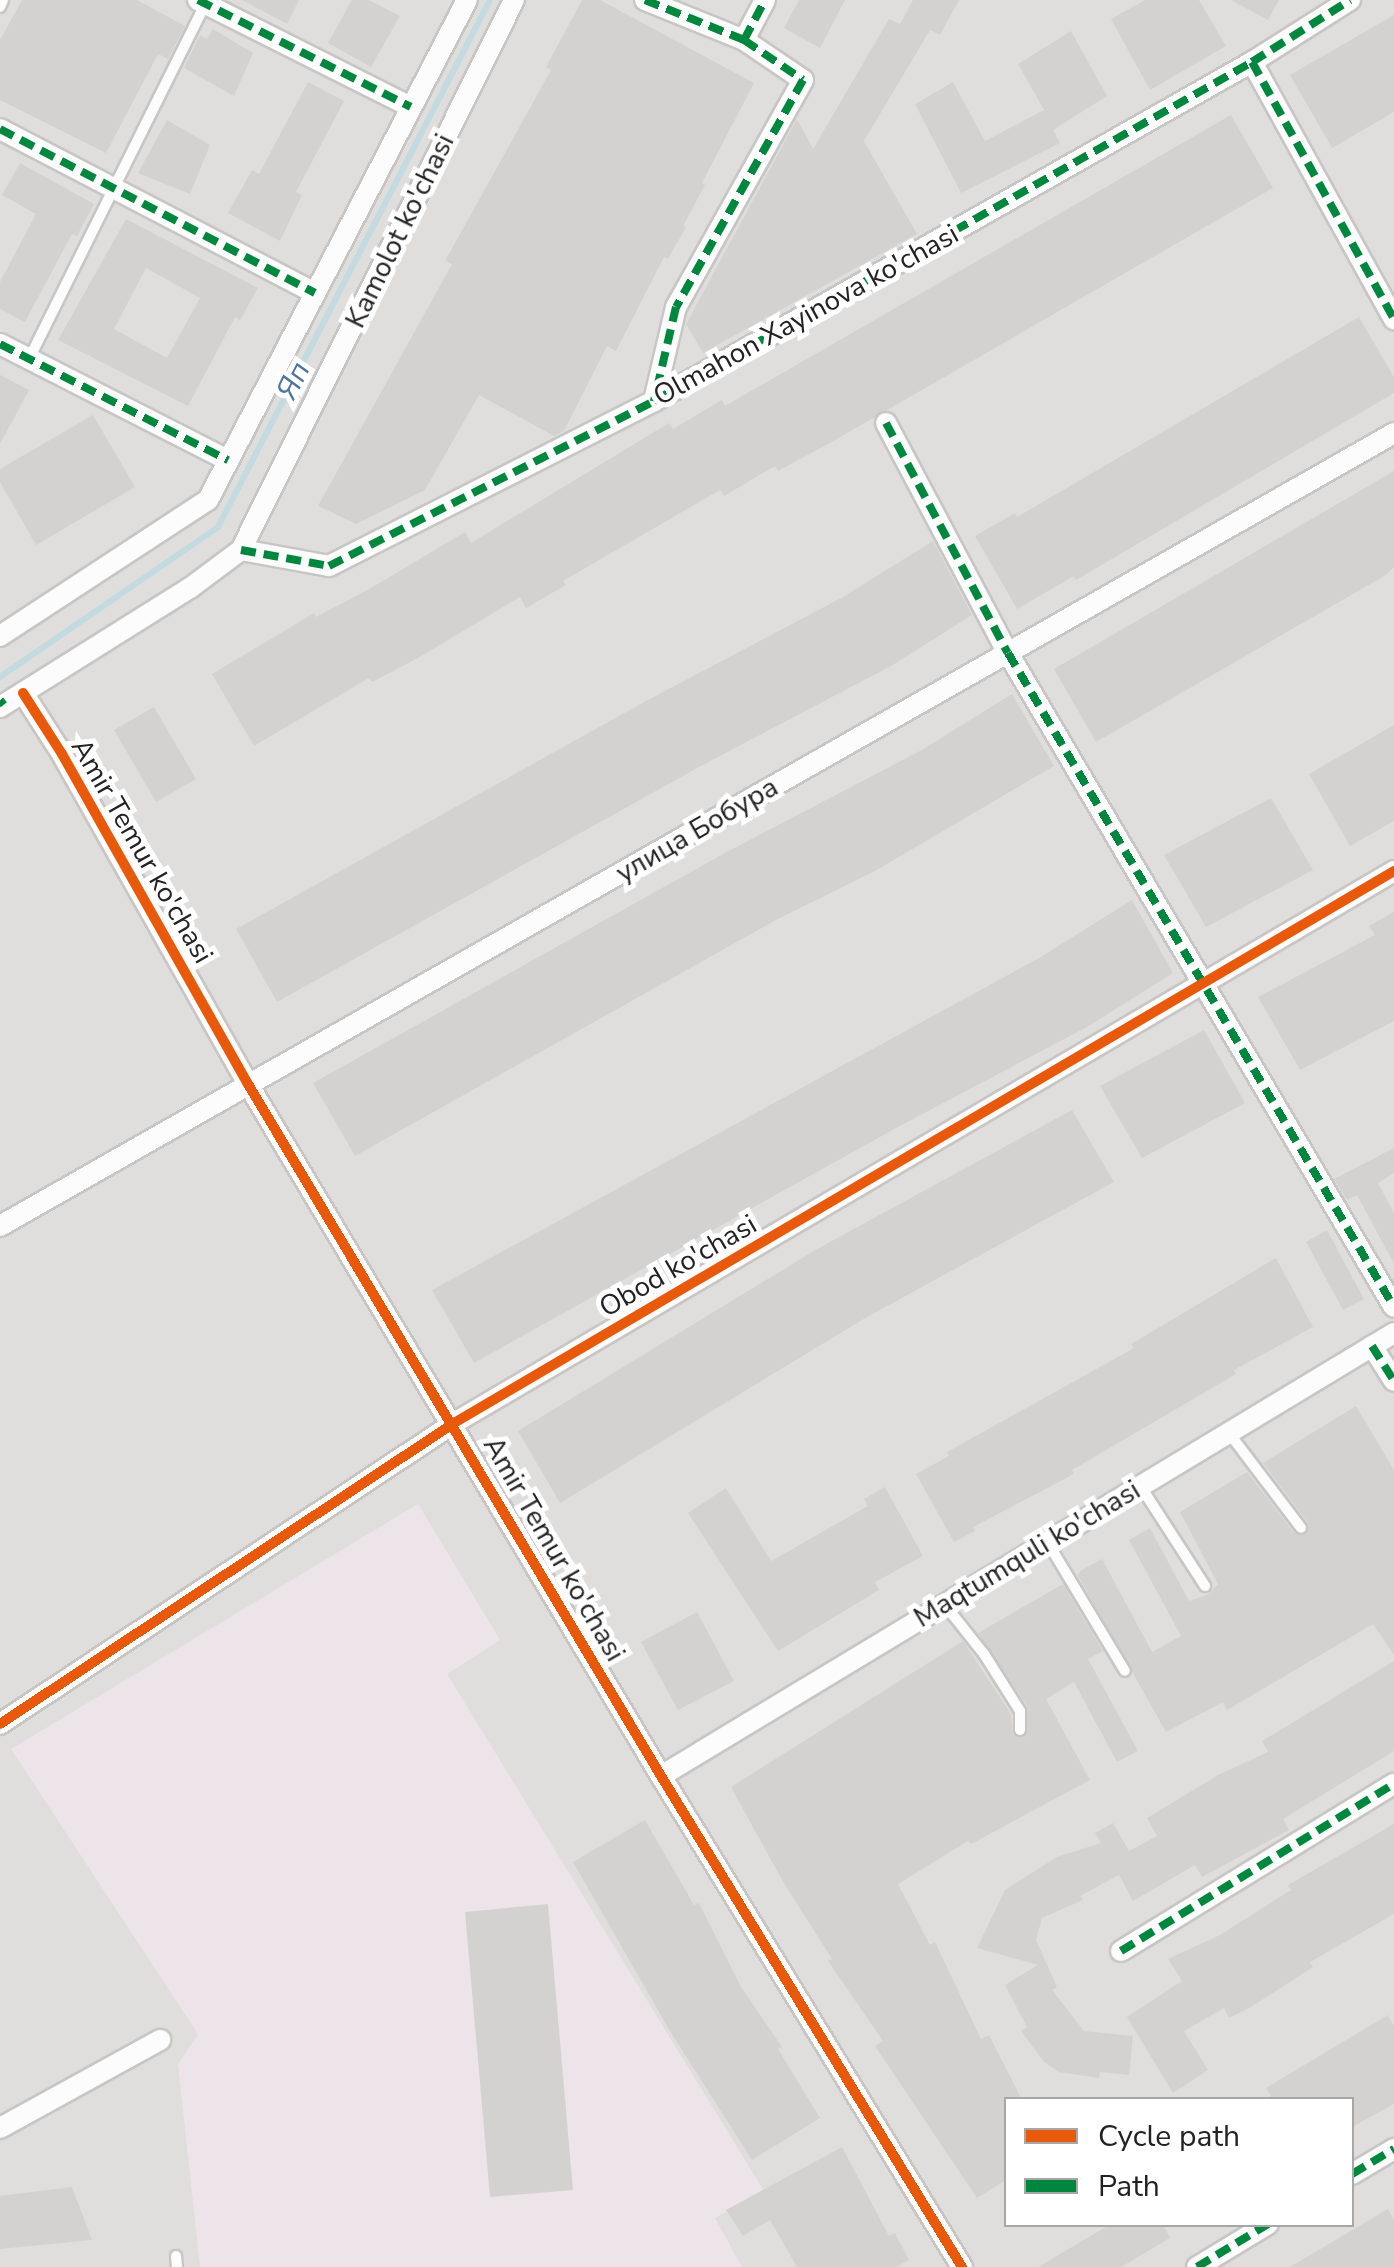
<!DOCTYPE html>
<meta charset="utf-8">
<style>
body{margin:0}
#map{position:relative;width:1394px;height:2267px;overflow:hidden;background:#f0eeeb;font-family:"Nunito Sans",sans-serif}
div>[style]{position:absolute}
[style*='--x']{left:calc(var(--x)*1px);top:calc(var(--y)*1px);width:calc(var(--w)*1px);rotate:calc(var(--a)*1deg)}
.residential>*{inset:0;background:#dfdedc}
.industrial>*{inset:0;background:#ede4e9}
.stream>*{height:6px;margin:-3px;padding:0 3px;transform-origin:3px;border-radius:3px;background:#c2dae0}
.building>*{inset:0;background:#d4d2d0}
.roads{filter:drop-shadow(2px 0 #c7c6c5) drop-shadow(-2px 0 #c7c6c5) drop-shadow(0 2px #c7c6c5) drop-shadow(0 -2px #c7c6c5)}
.service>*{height:10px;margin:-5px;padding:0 5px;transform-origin:5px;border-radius:5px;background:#fdfcfc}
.minor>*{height:20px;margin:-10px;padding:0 10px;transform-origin:10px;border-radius:10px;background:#fdfcfc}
.quiet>*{height:8px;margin-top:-4px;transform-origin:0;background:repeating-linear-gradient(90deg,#00873e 0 15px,transparent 0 23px)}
.cycleway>*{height:10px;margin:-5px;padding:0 5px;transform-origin:5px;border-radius:5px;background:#e8590c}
span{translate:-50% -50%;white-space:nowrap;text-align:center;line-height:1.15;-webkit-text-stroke:10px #fff;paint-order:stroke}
.street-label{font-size:28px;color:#222}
.water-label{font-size:30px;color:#4d749c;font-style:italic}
.legend{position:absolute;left:1004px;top:2097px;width:350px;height:130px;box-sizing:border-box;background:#fff;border:2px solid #a7a7a7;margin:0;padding:12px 18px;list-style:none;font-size:30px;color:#222}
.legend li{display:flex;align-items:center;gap:20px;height:50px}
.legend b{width:50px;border:2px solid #a7a7a7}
</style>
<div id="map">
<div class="residential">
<div style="clip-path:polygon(evenodd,0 0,1394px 0,1394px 2267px,0 2267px,0 0,1006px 2100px,1352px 2100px,1352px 2224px,1006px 2224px,1006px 2100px)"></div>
</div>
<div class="industrial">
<div style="clip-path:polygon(418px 1504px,500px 1640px,447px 1674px,764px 2191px,715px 2218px,742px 2267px,200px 2267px,178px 2064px,198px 2034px,11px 1749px)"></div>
</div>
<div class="stream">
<div style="--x:0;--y:677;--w:265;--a:-34.5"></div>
<div style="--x:218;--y:527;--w:593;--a:-62.7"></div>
</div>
<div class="building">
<div style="clip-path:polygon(22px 0,137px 0,185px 26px,168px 59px,158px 54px,106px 153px,0 100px,0 40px)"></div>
<div style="clip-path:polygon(242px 0,299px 0,287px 24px)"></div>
<div style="clip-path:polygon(352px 0,369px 0,400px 16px,371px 67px,328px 43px)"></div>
<div style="clip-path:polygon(582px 0,600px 0,754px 83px,702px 183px,705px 185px,683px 226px,686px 227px,668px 259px,664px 257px,616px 351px,607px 346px,564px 431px,554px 436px,479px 395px,425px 490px,356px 524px,318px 506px,452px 264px,445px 261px,551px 70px,546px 67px)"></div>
<div style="clip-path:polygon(799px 0,845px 0,820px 48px,784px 28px)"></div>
<div style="clip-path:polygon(913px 0,959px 0,940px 35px,930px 30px,864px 141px,917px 234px,703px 353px,686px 324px,797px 119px,813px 149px,889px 19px,900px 24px)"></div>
<div style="clip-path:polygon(1145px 0,1199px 0,1226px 46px,1150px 90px,1111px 19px)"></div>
<div style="clip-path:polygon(1231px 0,1279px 0,1268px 20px)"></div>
<div style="clip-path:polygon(1394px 15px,1394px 112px,1332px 148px,1290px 75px)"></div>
<div style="clip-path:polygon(213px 29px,253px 53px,234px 96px,184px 68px,200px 35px,207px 39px)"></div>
<div style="clip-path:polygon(1071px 31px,1107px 96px,1053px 130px,1060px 143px,961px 193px,915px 104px,953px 82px,985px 141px,1044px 110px,1018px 64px)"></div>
<div style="clip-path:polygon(308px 82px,344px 101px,296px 192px,302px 195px,280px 241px,228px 213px,252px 170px,259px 174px)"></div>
<div style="clip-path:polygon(1231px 115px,1273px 188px,828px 444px,778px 471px,775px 466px,724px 496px,720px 490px,563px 581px,566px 585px,526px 608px,520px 597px,418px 658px,372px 682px,369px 678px,254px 746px,212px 674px,314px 613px,316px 617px,371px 588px,465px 532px,471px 543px,669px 423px,673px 429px,722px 400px,725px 406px)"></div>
<div style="clip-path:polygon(167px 120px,210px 145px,190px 194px,138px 173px)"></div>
<div style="clip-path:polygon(20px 163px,94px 204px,77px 236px,72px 234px,25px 322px,0 309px,0 282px,36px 214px,2px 195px)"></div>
<div style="clip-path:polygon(evenodd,126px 219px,258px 288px,240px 320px,235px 317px,188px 406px,58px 340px,126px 219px,146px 268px,200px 298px,167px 358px,114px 329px,146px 268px)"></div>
<div style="clip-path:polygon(1359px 317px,1394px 377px,1394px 393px,1076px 580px,1074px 576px,1017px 609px,975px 536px,1015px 513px,1017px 517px)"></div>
<div style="clip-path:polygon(0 375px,29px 390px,0 444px)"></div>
<div style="clip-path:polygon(93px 415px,135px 487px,36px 545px,0 482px,0 469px)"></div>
<div style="clip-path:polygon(1394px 471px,1394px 567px,1386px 575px,1096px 742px,1054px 669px)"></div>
<div style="clip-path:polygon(933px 541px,972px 615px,891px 666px,699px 767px,277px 1002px,236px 929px,646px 701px,843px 597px)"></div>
<div style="clip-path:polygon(1012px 694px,1054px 766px,875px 871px,776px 920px,355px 1156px,313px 1083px,723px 854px,920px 751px)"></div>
<div style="clip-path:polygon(154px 707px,196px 779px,156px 802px,114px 730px)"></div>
<div style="clip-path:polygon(1394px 725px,1394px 821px,1350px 846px,1309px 774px)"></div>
<div style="clip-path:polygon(1271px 798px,1313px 870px,1206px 927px,1164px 855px)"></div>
<div style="clip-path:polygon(1132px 900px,1173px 973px,1087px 1027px,896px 1128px,474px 1363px,432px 1290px,1039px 958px)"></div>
<div style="clip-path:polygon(1394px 912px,1394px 1021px,1300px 1070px,1258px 997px,1375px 935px,1369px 926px)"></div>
<div style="clip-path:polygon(1204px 1030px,1245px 1103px,1142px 1158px,1100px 1086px)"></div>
<div style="clip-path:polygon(1072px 1110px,1114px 1182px,867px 1317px,560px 1503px,518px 1431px,817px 1249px)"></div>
<div style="clip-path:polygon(1394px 1148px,1394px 1173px,1378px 1183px,1394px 1213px,1394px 1264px,1357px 1195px,1347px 1200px,1334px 1179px)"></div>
<div style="clip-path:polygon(1327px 1230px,1364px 1299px,1343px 1310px,1306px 1242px)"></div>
<div style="clip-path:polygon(1276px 1258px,1313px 1327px,1234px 1370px,1236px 1374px,1072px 1470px,1074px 1474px,973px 1527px,975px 1531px,954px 1542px,916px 1474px,949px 1456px,947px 1452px,1134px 1348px,1131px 1344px)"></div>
<div style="clip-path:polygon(1356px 1406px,1394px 1470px,1394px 1655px,1373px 1624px,1227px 1710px,1223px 1702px,1166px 1732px,1078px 1576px,1080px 1571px,1102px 1559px,1152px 1652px,1181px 1636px,1129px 1540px,1150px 1528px,1189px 1601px,1209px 1594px,1218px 1584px,1180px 1512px,1247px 1472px,1294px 1533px,1305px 1535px,1308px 1523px,1263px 1463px)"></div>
<div style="clip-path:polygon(885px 1487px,923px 1556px,875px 1582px,879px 1590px,778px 1651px,688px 1513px,726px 1488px,771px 1561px,868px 1506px,864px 1499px)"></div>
<div style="clip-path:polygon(1063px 1584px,1103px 1651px,1088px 1659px,1138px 1751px,1117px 1762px,1074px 1682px,1046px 1699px,1090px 1780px,971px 1844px,968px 1841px,898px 1884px,930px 1945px,935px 1942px,981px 2039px,989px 2035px,1022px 2100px,1006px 2100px,1006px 2180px,977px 2198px,875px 2046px,883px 2041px,828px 1961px,832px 1959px,782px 1880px,731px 1787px,963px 1641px,1011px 1714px,1013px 1735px,1025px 1737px,1027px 1706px,978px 1633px)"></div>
<div style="clip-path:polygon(697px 1612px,734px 1681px,678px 1710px,641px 1642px)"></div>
<div style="clip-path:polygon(1394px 1661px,1394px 1751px,1283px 1819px,1289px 1830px,1202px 1877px,1195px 1865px,1133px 1901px,1119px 1875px,1080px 1896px,1083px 1900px,1042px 1918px,1036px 1940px,1057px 1987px,1052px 1990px,1084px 2031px,1133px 2036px,1129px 2075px,1100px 2072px,1099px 2078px,1059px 2072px,1044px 2062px,1021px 2031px,1027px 2027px,1005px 1985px,1038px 1965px,977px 1948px,1005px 1890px,1057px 1857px,1101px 1843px,1095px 1833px,1113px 1823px,1129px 1851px,1157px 1836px,1147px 1818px,1218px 1775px,1268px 1752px,1262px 1741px)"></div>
<div style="clip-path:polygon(645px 1820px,694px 1905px,699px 1903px,741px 1987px,782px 2047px,778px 2049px,820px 2118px,752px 2160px,670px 2031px,573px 1862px)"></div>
<div style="clip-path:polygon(1394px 1824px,1394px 1914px,1310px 1962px,1313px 1967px,1251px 2007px,1229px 2018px,1224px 2008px,1184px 2031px,1208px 2070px,1173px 2093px,1127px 2017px,1182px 1981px,1168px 1959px,1220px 1935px,1291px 1890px,1288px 1885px)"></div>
<div style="clip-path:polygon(548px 1904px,573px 2190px,490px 2197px,465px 1912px)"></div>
<div style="clip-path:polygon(1388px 2015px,1394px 2026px,1394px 2104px,1352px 2127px,1352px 2100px,1273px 2100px,1266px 2088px)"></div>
<div style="clip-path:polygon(842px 2147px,889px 2236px,895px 2233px,909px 2260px,896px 2267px,797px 2267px,770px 2220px,743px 2236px,726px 2210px)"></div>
<div style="clip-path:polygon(72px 2187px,92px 2240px,0 2249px,0 2196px)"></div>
<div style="clip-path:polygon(1388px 2209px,1394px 2220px,1394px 2267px,1290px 2267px)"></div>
<div style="clip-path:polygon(1111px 2224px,1163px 2224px,1170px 2238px,1121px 2267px,1038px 2267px)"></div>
</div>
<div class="roads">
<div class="service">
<div style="--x:0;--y:7;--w:8;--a:-67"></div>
<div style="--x:29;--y:359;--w:400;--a:-63.6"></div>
<div style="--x:1229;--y:1433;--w:119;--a:52.8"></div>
<div style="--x:1141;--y:1487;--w:118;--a:57.1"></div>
<div style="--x:1048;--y:1543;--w:149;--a:59"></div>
<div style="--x:945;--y:1605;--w:63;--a:51.5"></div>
<div style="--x:984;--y:1654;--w:67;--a:57.7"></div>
<div style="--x:1020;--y:1711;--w:19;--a:90"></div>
<div style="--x:176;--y:2256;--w:11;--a:85"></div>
</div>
<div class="minor">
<div style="--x:198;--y:0;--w:238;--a:26.7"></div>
<div style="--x:645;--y:0;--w:107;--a:22"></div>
<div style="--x:744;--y:40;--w:71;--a:34.1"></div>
<div style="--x:803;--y:80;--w:260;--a:119.2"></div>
<div style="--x:676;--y:307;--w:97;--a:103.2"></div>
<div style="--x:744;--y:40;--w:45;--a:-62.3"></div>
<div style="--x:1252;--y:62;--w:294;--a:61.1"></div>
<div style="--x:0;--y:129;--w:355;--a:27.5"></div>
<div style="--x:0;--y:344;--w:256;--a:27"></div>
<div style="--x:886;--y:423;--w:260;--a:62.1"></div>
<div style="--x:1008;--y:653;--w:759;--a:59.45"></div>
<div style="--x:241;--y:550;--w:89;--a:10.3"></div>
<div style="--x:329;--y:566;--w:364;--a:-26.9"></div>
<div style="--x:654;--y:401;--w:687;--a:-29.55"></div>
<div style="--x:1252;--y:62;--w:116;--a:-32.3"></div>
<div style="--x:0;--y:636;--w:249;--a:-33.2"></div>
<div style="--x:208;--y:500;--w:563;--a:-62.62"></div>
<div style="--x:23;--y:693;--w:72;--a:57.4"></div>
<div style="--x:62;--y:754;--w:379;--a:60.6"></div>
<div style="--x:248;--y:1084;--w:806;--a:59.17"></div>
<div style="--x:661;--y:1776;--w:576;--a:58.49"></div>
<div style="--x:0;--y:707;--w:224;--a:-32.1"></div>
<div style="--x:190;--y:588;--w:64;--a:-36.7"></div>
<div style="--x:241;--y:550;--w:614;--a:-63.6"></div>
<div style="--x:0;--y:1226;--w:1604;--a:-29.63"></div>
<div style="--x:1372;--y:1346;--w:41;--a:57.8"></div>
<div style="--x:0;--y:1724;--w:545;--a:-33.54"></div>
<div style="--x:454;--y:1423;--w:1090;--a:-30.42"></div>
<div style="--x:661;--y:1776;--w:856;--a:-31.15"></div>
<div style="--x:1121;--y:1951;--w:320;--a:-31.5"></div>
<div style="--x:0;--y:2128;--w:183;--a:-28.8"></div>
<div style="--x:1352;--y:2174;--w:49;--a:-30.8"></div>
<div style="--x:1197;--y:2267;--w:83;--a:-31.2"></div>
</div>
</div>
<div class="quiet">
<div style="--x:198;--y:0;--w:238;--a:26.7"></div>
<div style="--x:645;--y:0;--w:107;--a:22"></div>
<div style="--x:744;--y:40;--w:71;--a:34.1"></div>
<div style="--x:803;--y:80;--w:260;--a:119.2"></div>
<div style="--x:676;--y:307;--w:97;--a:103.2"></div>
<div style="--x:744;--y:40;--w:45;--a:-62.3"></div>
<div style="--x:1252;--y:62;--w:294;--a:61.1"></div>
<div style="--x:0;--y:129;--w:355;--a:27.5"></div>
<div style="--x:0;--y:344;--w:256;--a:27"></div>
<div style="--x:886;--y:423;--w:260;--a:62.1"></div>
<div style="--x:1008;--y:653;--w:759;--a:59.45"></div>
<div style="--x:241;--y:550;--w:89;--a:10.3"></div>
<div style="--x:329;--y:566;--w:364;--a:-26.9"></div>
<div style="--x:654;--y:401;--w:687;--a:-29.55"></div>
<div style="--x:1252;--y:62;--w:116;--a:-32.3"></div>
<div style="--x:0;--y:700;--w:6;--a:51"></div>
<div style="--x:1372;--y:1346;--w:41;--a:57.8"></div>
<div style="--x:1121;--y:1951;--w:320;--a:-31.5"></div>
<div style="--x:1352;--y:2174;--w:49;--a:-30.8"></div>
<div style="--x:1197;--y:2267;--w:83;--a:-31.2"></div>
</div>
<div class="cycleway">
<div style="--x:23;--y:693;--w:72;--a:57.4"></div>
<div style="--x:62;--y:754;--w:379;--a:60.6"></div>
<div style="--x:248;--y:1084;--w:806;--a:59.17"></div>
<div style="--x:661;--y:1776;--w:576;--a:58.49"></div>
<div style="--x:0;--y:1724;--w:545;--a:-33.54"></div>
<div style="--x:454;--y:1423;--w:1090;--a:-30.42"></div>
</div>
<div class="street-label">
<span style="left:400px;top:231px;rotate:-64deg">Kamolot ko'chasi</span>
<span style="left:806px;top:315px;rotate:-29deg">Olmahon Xayinova ko'chasi</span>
<span style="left:697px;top:830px;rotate:-30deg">улица Бобура</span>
<span style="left:142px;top:851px;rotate:60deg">Amir Temur ko'chasi</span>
<span style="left:678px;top:1266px;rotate:-30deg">Obod ko'chasi</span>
<span style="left:554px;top:1549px;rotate:60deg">Amir Temur ko'chasi</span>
<span style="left:1027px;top:1554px;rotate:-31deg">Maqtumquli ko'chasi</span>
</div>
<div class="water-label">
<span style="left:294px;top:381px;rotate:-63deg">Яп</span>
</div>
<ul class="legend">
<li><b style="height:12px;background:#e8590c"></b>Cycle path</li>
<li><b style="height:12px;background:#00873e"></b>Path</li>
</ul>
</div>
